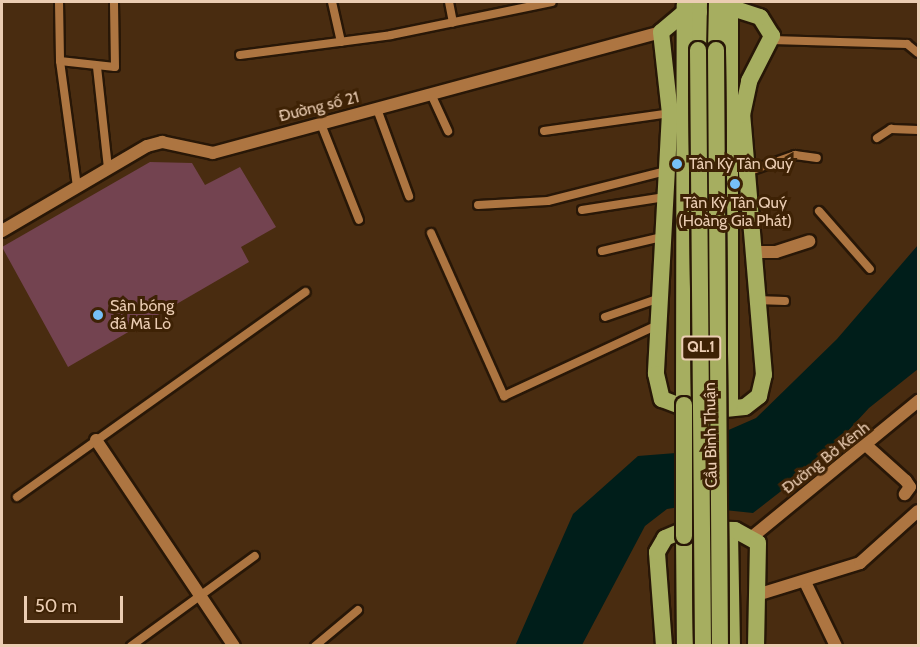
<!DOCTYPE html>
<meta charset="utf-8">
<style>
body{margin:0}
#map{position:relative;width:920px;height:647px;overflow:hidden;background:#492c10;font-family:Cabin,sans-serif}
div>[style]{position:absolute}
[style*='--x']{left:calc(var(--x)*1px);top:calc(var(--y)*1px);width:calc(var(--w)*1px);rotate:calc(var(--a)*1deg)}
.green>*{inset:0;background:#734350}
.water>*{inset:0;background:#001e1a}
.roads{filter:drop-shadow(2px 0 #281707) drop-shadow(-2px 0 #281707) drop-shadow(0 2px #281707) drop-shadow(0 -2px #281707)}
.service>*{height:8px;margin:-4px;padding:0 4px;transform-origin:4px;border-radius:4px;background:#ad7541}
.minor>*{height:12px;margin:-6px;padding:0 6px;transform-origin:6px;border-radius:6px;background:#ad7541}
.trunk>*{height:16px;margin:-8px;padding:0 8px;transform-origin:8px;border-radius:8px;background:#a6ae60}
.bridges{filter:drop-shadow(2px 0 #281707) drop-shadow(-2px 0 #281707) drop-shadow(0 2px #281707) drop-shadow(0 -2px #281707)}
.trunk-bridge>*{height:16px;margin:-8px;padding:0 8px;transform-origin:8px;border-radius:8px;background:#a6ae60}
.dots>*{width:16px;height:16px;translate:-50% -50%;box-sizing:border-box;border:3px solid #3e2205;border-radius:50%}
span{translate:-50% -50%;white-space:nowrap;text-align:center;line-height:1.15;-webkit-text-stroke:6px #3e2205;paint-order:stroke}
.shield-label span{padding:2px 4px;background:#3e2205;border:2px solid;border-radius:4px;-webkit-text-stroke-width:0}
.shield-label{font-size:15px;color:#ebcdb3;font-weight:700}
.street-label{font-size:16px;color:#ebcdb3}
.poi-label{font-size:16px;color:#ebcdb3}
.left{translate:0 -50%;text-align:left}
.frame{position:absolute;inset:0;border:3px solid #ebcdb3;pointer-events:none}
.scale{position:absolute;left:24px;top:596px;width:99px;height:27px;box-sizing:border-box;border:3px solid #ebcdb3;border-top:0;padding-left:8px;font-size:18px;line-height:21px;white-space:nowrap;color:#ebcdb3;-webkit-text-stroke:4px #3e2205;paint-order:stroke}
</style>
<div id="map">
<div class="green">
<div style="clip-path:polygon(150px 162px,192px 163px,205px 185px,240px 167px,276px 227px,241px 247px,249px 262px,68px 367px,2px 247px)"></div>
</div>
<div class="water">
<div style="clip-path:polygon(918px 245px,918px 369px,869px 408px,821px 460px,753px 513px,686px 506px,667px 509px,645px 526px,582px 645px,515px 646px,573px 514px,638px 456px,676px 453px,756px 418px,837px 339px)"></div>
</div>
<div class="roads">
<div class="service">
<div style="--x:59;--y:2;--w:59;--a:89"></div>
<div style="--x:60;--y:61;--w:127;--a:82.3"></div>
<div style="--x:332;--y:2;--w:41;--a:77.3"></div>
<div style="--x:449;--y:2;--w:21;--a:79"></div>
<div style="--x:772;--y:40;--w:135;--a:1.7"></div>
<div style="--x:907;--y:44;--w:14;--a:39"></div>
<div style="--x:240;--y:55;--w:152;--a:-7.5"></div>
<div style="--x:391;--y:35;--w:164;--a:-11.6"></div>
<div style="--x:60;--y:61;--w:55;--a:6.2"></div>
<div style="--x:115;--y:67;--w:65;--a:-90.9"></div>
<div style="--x:97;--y:67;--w:102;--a:83.8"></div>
<div style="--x:431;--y:94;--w:41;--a:65.3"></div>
<div style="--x:377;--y:109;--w:93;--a:69.8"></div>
<div style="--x:321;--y:124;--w:103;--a:68.4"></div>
<div style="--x:544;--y:131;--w:127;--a:-8.1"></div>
<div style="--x:877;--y:138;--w:17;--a:-33"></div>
<div style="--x:891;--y:129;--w:27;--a:2"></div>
<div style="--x:747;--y:172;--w:51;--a:-19.5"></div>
<div style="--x:795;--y:155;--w:22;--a:8"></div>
<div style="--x:478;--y:205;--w:70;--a:-3.3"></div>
<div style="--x:548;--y:201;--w:122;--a:-14.3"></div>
<div style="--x:582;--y:210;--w:84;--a:-8.9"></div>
<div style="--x:819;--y:211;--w:77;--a:48.7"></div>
<div style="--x:431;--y:233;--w:179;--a:65.9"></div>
<div style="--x:504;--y:396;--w:170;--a:-24.8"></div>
<div style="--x:602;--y:251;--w:62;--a:-13.1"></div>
<div style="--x:756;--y:300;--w:29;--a:2"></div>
<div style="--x:605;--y:317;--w:58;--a:-19.1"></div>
<div style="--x:17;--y:497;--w:354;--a:-35.4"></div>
<div style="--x:131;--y:646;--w:153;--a:-36"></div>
<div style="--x:315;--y:646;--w:56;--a:-39.9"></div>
</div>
<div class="minor">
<div style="--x:2;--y:231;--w:168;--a:-30.4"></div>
<div style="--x:147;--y:146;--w:16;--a:-15"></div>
<div style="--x:162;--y:142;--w:52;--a:12.2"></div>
<div style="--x:213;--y:153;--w:464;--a:-15.1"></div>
<div style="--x:753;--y:252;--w:23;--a:0"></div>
<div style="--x:776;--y:252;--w:35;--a:-18"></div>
<div style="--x:96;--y:440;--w:248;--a:56.2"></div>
<div style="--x:867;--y:446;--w:52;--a:41.9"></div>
<div style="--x:906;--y:481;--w:7;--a:56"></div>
<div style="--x:910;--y:487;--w:9;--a:126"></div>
<div style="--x:752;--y:537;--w:215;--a:-39.3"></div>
<div style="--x:805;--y:582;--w:71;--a:64.2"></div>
<div style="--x:760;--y:594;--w:105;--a:-17.2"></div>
<div style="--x:860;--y:563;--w:78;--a:-41.9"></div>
</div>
<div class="trunk">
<div style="--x:699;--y:12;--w:14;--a:180"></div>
<div style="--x:685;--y:12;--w:31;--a:140"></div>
<div style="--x:661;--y:32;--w:81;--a:83.7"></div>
<div style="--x:670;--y:113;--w:261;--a:93.1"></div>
<div style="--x:656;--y:374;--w:26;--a:77"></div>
<div style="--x:662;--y:399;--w:36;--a:21"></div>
<div style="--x:696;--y:412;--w:49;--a:-5.8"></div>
<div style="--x:745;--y:407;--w:18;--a:-38"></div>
<div style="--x:759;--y:396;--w:22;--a:-77"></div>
<div style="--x:764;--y:375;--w:261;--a:-94.8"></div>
<div style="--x:742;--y:115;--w:35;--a:-78"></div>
<div style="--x:749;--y:81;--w:51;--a:-62.9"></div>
<div style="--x:772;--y:36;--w:22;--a:-122"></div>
<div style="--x:760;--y:17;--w:32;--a:-162"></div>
<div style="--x:698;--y:50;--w:48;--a:-88.8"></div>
<div style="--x:716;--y:50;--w:48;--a:-88.8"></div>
<div style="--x:730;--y:404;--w:402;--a:-90"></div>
<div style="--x:684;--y:405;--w:400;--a:-89.9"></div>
<div style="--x:730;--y:533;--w:113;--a:89"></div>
<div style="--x:684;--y:536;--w:110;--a:89.5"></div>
<div style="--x:664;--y:646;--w:94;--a:-94.3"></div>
<div style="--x:657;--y:552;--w:16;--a:-60"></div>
<div style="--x:665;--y:538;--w:23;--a:-23"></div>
<div style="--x:686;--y:529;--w:49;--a:1.2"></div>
<div style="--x:735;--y:530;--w:26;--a:29"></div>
<div style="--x:758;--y:543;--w:103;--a:91.1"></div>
</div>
</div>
<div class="bridges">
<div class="trunk-bridge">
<div style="--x:698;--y:50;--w:596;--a:89.52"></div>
<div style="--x:716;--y:50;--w:596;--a:89.62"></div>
<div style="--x:684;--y:536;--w:131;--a:-90"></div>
</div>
</div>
<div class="dots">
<div style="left:677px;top:164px;background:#76c0f7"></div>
<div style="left:735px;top:184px;background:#76c0f7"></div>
<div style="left:98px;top:315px;background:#76c0f7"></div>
</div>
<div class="shield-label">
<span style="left:701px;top:348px">QL.1</span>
</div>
<div class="street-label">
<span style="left:319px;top:107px;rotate:-14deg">Đường số 21</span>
<span style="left:711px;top:435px;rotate:-91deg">Cầu Bình Thuận</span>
<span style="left:826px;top:458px;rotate:-38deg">Đường Bờ Kênh</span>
</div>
<div class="poi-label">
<span class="left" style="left:689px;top:164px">Tân Kỳ Tân Quý</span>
<span style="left:735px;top:212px">Tân Kỳ Tân Quý<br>(Hoàng Gia Phát)</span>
<span class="left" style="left:110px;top:315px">Sân bóng<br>đá Mã Lò</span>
</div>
<div class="frame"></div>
<div class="scale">50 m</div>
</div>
